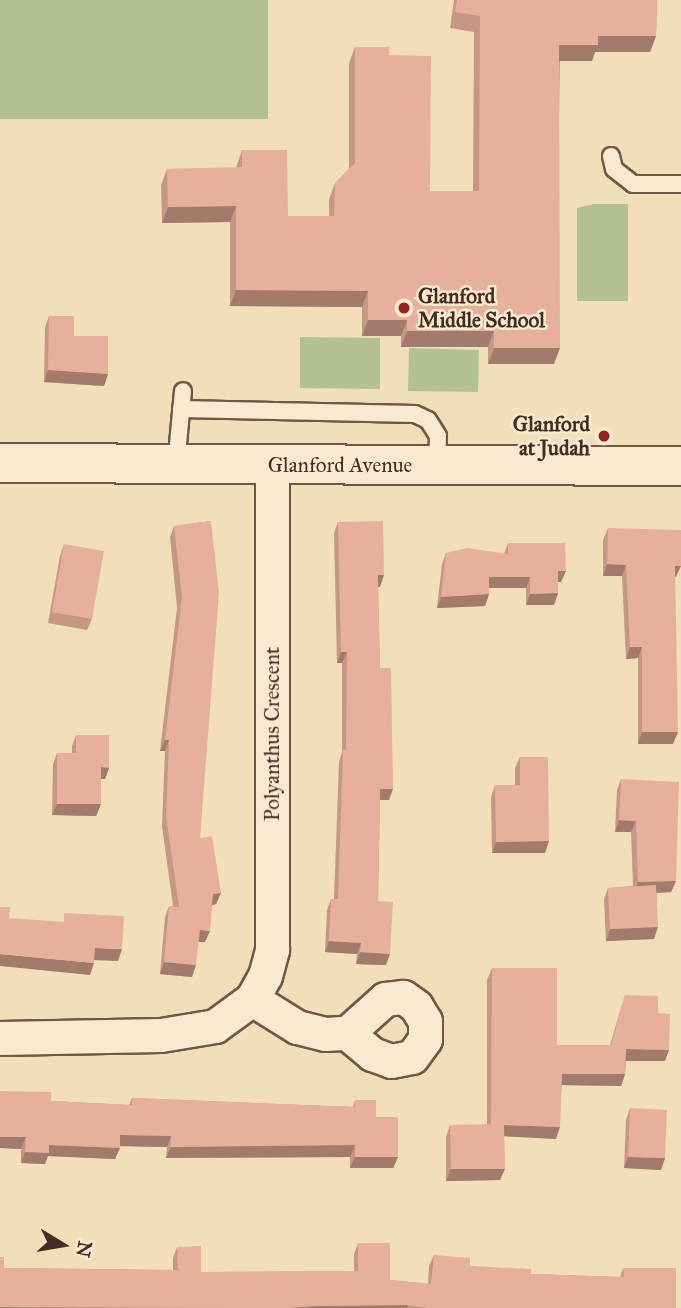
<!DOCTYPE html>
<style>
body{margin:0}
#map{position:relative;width:681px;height:1308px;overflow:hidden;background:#f2deb8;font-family:"IM FELL Great Primer",serif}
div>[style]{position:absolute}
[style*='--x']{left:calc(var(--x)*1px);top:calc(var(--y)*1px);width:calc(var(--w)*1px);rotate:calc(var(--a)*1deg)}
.green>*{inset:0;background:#b4c293}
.roads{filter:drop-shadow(2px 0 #705848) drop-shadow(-2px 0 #705848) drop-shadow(0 2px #705848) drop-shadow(0 -2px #705848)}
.lane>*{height:16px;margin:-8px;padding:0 8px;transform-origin:8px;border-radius:8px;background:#f7ead1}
.street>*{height:33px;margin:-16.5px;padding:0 16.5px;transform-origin:16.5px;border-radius:16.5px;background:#f7ead1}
.secondary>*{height:38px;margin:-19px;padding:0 19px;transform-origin:19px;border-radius:19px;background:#f7ead1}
.wall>*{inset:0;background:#c79786}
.shaded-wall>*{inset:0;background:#a27b6d}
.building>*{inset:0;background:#e7b09c}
.dots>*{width:19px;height:19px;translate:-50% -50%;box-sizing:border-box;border:4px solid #f7ead1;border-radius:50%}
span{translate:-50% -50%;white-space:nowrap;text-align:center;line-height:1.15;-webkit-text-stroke:5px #f7ead1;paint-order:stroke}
.poi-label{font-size:21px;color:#442c22;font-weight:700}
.left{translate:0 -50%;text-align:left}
.right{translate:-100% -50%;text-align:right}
.street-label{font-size:21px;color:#442c22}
.north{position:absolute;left:28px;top:1210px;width:70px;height:70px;-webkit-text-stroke:5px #f7ead1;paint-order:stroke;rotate:101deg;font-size:19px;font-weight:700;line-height:28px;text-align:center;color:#442c22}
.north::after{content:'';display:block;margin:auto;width:24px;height:32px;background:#442c22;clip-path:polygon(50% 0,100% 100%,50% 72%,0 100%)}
</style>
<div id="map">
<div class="green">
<div style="clip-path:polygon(0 0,268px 0,268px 119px,0 119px)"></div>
<div style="clip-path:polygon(593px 204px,628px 204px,628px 301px,577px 301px,577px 208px)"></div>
<div style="clip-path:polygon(300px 337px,380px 338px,380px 389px,300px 388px)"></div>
<div style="clip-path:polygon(409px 348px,479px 350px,478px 392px,408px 391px)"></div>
</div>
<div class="roads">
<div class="lane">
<div style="--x:611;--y:156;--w:13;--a:77"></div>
<div style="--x:614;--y:169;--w:24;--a:38"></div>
<div style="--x:633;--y:184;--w:48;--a:0"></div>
<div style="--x:181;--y:409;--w:234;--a:1.2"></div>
<div style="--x:415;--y:414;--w:14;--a:25"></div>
<div style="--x:428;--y:420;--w:19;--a:58"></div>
<div style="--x:438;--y:436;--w:29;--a:92"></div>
<div style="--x:176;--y:465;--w:74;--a:-84.6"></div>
</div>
<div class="street">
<div style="--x:252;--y:999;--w:53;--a:31.9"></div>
<div style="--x:297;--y:1027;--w:29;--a:14"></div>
<div style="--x:325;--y:1034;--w:22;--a:-3"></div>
<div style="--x:347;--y:1033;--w:33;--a:40"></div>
<div style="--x:372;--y:1054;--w:20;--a:20"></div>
<div style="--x:391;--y:1061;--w:21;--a:-11"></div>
<div style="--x:412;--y:1057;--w:22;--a:-54"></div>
<div style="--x:425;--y:1039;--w:18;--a:-90"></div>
<div style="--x:425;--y:1021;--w:17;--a:-121"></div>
<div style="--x:416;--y:1006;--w:16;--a:-145"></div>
<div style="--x:403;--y:997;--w:18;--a:174"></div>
<div style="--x:385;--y:999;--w:51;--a:138.2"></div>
<div style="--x:0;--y:1038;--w:161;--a:-1.1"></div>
<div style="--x:161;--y:1035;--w:55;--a:-9.5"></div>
<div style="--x:215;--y:1026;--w:46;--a:-36.1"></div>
<div style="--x:252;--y:999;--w:26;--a:-61"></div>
<div style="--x:265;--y:976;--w:28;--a:-75"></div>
<div style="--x:272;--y:949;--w:484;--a:-90"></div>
</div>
<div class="secondary">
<div style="--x:0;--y:463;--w:681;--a:0.25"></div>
</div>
</div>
<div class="wall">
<div style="clip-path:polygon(454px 0,657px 0,656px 36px,650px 52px,595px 52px,592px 61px,560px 61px,554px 364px,488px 364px,488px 347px,401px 347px,401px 336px,362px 336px,362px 307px,230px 306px,230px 222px,162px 223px,161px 185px,167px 169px,236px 168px,242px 150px,288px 216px,329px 216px,329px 199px,335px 183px,349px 169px,349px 63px,355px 47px,389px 55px,430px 191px,473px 191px,474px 32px,450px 28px)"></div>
<div style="clip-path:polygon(49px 316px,74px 336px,108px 374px,104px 386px,44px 382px,45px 327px)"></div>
<div style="clip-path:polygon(211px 521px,200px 838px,221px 893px,216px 904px,212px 905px,205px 942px,198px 942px,192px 977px,160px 974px,165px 917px,169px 906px,173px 906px,162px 826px,165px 751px,160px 751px,177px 608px,170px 537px,174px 526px)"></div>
<div style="clip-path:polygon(338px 522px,380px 587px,378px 587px,380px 668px,389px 800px,380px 800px,378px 901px,386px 965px,356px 964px,357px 954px,325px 952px,327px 910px,331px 899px,334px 899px,339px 762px,342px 752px,342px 663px,337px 663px,334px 533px)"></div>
<div style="clip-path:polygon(608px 528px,676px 577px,675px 577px,673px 744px,638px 744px,638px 658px,626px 659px,622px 576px,603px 576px,603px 540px)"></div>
<div style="clip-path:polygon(508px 543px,561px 582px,558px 582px,558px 593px,554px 605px,526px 605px,526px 588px,489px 588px,489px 594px,485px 606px,437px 608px,442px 564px,446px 553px,504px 554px)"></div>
<div style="clip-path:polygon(64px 544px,92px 619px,87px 630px,48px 623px,60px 556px)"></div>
<div style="clip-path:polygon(76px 735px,109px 768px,105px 779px,101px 779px,101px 804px,96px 816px,52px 815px,53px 764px,57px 753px,72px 753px,72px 746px)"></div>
<div style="clip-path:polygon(520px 757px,545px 853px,492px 853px,491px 797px,495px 785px,515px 785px,515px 768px)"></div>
<div style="clip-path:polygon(621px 779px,676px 881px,671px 892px,657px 893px,654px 939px,606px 941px,604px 899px,608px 888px,633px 886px,631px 832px,615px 832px,617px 790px)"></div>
<div style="clip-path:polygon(492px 968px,557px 1045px,610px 1045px,625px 995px,658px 1013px,665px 1061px,626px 1061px,625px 1074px,621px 1086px,562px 1085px,556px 1139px,504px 1136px,500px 1180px,446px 1181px,446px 1137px,450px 1125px,487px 1125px,487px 980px)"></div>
<div style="clip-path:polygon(0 1091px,51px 1101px,129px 1105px,132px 1098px,353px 1107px,355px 1100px,376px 1117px,398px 1157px,393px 1168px,350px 1168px,350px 1157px,166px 1158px,167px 1147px,120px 1146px,115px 1159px,48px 1156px,45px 1164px,21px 1163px,21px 1149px,0 1148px)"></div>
<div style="clip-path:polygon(630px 1108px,665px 1158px,661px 1170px,624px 1168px,626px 1120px)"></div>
<div style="clip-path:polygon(358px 1243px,390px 1280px,428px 1284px,429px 1266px,434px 1255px,470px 1266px,531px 1274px,620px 1277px,623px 1268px,676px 1308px,0 1308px,4px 1268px,173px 1270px,173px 1258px,177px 1247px,201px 1272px,354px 1271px,354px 1254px)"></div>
</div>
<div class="shaded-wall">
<div style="clip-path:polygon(598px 36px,656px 36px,650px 52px,595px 52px,592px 61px,554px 61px,559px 45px)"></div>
<div style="clip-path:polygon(236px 206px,230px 222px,162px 223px,168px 207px)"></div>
<div style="clip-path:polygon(236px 290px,368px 291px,362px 307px,230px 306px)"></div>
<div style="clip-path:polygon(368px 320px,407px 320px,401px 336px,362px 336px)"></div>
<div style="clip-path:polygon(407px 331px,494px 331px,488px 347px,401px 347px)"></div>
<div style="clip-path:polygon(494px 348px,560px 348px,554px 364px,488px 364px)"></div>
<div style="clip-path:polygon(48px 370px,108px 374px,104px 386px,44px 382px)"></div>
<div style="clip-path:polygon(607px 564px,626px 565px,622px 576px,603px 576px)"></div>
<div style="clip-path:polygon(675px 566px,681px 566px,676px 577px,671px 577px)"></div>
<div style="clip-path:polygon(558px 571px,566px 571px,561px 582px,553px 582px)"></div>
<div style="clip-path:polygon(378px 575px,384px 575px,380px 587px,373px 587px)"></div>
<div style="clip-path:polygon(489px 577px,530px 577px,526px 588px,485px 588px)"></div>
<div style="clip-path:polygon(558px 593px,554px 605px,526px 605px,530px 594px)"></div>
<div style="clip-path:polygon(489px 594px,485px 606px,437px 608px,441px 597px)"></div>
<div style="clip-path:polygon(630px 647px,642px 647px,638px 658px,626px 659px)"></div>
<div style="clip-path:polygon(341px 652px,347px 652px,342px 663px,337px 663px)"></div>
<div style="clip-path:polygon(642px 732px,678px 732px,673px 744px,638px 744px)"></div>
<div style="clip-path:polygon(165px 740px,169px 740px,165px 751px,160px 751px)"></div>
<div style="clip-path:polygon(101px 767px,109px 768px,105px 779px,97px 779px)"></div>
<div style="clip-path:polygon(380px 789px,393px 789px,389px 800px,376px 800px)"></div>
<div style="clip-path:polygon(57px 804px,101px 804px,96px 816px,52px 815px)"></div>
<div style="clip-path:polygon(619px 820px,636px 821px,631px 832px,615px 832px)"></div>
<div style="clip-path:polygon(549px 841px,545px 853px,492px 853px,496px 842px)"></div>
<div style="clip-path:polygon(676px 881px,671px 892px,634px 894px,638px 882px)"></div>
<div style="clip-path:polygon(221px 893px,216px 904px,209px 906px,213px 894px)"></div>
<div style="clip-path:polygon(658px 927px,654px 939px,606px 941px,610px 929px)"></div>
<div style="clip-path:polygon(200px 930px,210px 931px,205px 942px,195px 942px)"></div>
<div style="clip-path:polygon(329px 941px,361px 943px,357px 954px,325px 952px)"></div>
<div style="clip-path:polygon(95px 948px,122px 949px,118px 961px,91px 960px)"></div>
<div style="clip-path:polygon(360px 952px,390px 954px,386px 965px,356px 964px)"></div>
<div style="clip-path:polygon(0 954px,94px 963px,90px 975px,0 966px)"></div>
<div style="clip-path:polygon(164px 962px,196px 965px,192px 977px,160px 974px)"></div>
<div style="clip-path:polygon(626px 1049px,669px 1050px,665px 1061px,622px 1061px)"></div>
<div style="clip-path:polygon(562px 1074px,625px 1074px,621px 1086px,558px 1085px)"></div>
<div style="clip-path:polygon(504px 1125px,560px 1127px,556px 1139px,500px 1136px)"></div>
<div style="clip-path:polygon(120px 1135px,171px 1136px,167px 1147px,116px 1146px)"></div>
<div style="clip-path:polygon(0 1137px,26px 1137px,21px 1149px,0 1148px)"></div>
<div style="clip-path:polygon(49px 1145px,120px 1148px,115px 1159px,48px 1156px,45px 1164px,21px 1163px,25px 1152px)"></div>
<div style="clip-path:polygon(355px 1145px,350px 1157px,166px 1158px,171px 1147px)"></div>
<div style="clip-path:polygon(355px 1157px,398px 1157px,393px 1168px,350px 1168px)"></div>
<div style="clip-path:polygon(628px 1157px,665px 1158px,661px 1170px,624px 1168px)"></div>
<div style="clip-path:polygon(451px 1169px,505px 1169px,500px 1180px,446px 1181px)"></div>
<div style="clip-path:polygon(408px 1305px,407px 1308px,287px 1308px,316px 1306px)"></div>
<div style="clip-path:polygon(0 1307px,178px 1308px,0 1308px)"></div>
</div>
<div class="building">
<div style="clip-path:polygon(457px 0,657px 0,656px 36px,598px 36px,598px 45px,559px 45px,560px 348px,494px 348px,494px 331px,407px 331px,407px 320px,368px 320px,368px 291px,236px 290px,236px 206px,168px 207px,167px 169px,242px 167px,242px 150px,287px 150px,288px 216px,334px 216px,335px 183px,355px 163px,355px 47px,389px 47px,389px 55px,431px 56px,430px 191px,479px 191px,480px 16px,455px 12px)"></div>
<div style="clip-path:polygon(49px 316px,74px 316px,74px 336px,108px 336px,108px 374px,48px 370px)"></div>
<div style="clip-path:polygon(211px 521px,219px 593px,200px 838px,212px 836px,221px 893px,213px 894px,210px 931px,200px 930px,196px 965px,164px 962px,169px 906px,179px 907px,166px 815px,169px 740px,165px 740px,182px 597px,174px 526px)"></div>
<div style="clip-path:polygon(383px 521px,384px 575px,378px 575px,380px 668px,391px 668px,393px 789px,380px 789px,378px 901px,393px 902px,390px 954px,360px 952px,361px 943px,329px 941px,331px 899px,338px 899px,343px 750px,346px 750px,347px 652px,341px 652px,338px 522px)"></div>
<div style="clip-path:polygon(608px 528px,681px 530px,681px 566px,675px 566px,678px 732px,642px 732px,642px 647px,630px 647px,626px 565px,607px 564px)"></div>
<div style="clip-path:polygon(508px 543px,565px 543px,566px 571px,558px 571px,558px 593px,530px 594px,530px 577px,489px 577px,489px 594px,441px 597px,446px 553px,467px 548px,508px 554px)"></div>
<div style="clip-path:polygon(64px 544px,104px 551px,92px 619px,52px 612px)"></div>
<div style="clip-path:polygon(76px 735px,109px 735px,109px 768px,101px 767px,101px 804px,57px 804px,57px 753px,76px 753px)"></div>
<div style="clip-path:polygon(520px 757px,548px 757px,549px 841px,496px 842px,495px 785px,520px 785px)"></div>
<div style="clip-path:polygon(621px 779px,679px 782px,676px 881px,638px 882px,636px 821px,619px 820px)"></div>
<div style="clip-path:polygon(656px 885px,658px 927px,610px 929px,608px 888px)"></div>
<div style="clip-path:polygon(0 907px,10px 907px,9px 918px,64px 922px,64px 913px,124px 916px,122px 949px,95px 948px,94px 963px,0 954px)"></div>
<div style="clip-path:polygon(492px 968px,557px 968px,557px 1045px,611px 1045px,625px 995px,658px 996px,658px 1013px,670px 1014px,669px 1050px,626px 1049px,625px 1074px,562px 1074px,560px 1127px,504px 1125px,505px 1169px,451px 1169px,450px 1125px,497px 1124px,491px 1124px)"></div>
<div style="clip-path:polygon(0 1091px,51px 1092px,51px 1101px,132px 1105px,132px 1098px,355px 1107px,355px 1100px,376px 1100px,376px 1117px,398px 1117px,398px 1157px,355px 1157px,355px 1145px,171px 1147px,171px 1136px,120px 1135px,120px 1148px,49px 1145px,49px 1153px,25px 1152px,26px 1137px,0 1137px)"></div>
<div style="clip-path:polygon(630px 1108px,667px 1110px,665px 1158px,628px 1157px)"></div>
<div style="clip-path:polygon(358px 1243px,390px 1243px,390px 1280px,431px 1284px,434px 1255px,470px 1258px,470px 1266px,531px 1269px,531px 1274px,624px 1277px,623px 1268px,676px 1268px,676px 1308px,427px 1308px,408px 1305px,316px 1306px,287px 1308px,0 1307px,0 1257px,4px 1257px,4px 1268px,178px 1270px,177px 1247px,201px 1246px,201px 1272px,358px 1271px)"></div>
</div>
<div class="dots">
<div style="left:404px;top:308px;background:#8f2418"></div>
<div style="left:604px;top:436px;background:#8f2418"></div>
</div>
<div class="poi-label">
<span class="left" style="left:418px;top:308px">Glanford<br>Middle School</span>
<span class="right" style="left:590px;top:436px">Glanford<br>at Judah</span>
</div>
<div class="street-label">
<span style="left:340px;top:465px">Glanford Avenue</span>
<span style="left:272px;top:734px;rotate:-90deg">Polyanthus Crescent</span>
</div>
<div class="north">N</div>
</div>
